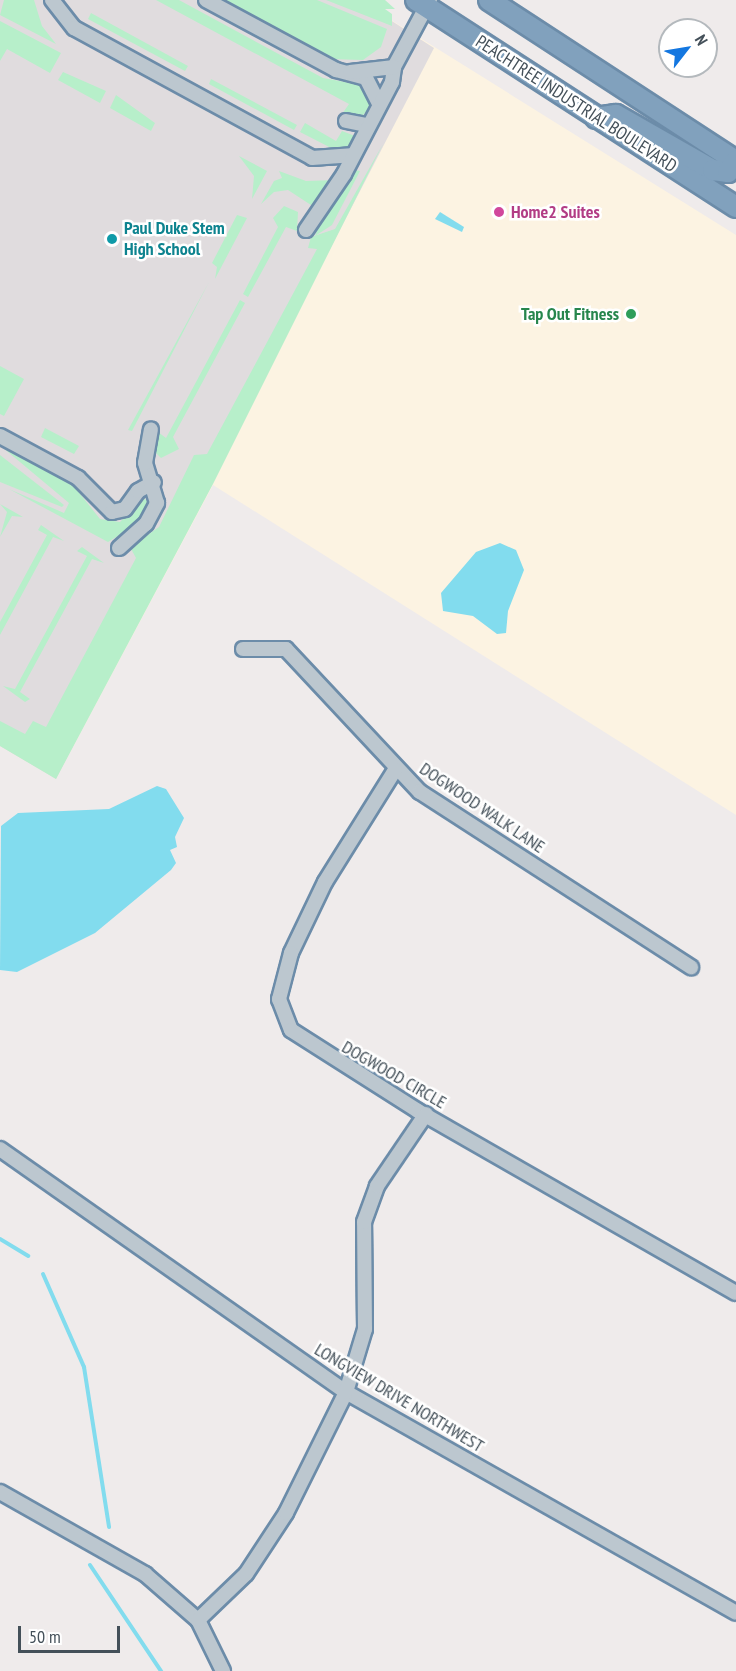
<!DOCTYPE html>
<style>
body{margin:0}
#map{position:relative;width:736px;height:1671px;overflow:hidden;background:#efebeb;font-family:"PT Sans Narrow",sans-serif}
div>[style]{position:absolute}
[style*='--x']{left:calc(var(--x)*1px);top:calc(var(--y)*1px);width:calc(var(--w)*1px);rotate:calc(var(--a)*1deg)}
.commercial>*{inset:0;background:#fcf3e2}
.education>*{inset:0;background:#e0dcde}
.green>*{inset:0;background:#b7efca}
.water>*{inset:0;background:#82dcee}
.stream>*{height:4px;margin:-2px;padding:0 2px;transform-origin:2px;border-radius:2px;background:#82dcee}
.roads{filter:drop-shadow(2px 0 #6c8ca9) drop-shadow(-2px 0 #6c8ca9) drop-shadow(0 2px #6c8ca9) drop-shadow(0 -2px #6c8ca9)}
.minor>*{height:14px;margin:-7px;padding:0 7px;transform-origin:7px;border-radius:7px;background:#bcc7cf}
.highway>*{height:20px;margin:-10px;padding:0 10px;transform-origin:10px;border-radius:10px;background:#81a1bd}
.dots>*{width:16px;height:16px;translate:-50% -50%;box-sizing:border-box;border:3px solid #fff;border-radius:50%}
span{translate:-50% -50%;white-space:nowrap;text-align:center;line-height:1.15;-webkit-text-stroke:5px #fff;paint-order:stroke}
.street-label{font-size:18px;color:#445059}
.hotel-label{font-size:18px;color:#b23c85;font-weight:700}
.left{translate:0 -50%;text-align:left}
.culture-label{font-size:18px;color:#0d838f;font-weight:700}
.leisure-label{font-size:18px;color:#27864d;font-weight:700}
.right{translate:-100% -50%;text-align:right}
.north{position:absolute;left:658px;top:18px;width:60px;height:60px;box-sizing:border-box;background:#fff;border:2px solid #b4b9bd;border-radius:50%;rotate:59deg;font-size:16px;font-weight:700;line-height:24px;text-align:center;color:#445059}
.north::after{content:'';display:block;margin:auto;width:21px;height:27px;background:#1477e0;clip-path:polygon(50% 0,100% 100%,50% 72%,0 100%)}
.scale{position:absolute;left:18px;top:1626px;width:102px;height:27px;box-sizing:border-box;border:3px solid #445059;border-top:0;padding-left:8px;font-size:18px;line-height:21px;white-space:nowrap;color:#445059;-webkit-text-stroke:4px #fff;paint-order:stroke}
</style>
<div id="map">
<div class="commercial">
<div style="clip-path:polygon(0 0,359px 0,736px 235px,736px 815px,213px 485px,56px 779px,0 746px)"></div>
</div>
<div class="education">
<div style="clip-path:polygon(0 0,359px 0,434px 48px,56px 779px,0 746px)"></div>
</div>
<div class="green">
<div style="clip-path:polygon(4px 0,34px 0,42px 26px,56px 44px,0 15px)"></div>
<div style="clip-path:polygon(156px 0,179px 0,323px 78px,362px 85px,373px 96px,371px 107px,360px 118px,342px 114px,349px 104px)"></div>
<div style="clip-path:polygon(220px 0,317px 0,387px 29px,381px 47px,363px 60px,330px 59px)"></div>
<div style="clip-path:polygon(326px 0,385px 0,395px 9px,385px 9px,392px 14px,392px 26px)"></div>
<div style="clip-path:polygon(91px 13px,188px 66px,185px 71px,88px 19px)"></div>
<div style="clip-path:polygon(0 21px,61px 53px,50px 73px,7px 49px,0 61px)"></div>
<div style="clip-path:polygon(63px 72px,106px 91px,100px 103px,58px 80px)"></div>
<div style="clip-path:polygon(211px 79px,297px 125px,294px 130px,209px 84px)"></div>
<div style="clip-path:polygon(116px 95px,155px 123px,151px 131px,110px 108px)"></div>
<div style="clip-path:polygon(305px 123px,336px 141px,342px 131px,355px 136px,349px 146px,335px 150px,300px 132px)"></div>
<div style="clip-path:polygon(383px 144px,213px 484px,56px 779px,0 746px,0 721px,25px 734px,33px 721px,46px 727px,136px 558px,130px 547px,159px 527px,194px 455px,207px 454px,317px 249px,308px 248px,311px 237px,335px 229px)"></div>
<div style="clip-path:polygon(239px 156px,267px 171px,252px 199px,254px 176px)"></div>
<div style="clip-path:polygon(355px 170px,360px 171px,332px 225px,315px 236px,324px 212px)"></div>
<div style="clip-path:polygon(279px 171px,306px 181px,337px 180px,314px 207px,288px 190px,274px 192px,261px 204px,274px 181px,282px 178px)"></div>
<div style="clip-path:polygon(284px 206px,298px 212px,297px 231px,286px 227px,248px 297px,243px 294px,278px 227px,273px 218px)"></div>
<div style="clip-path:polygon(237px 215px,247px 218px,215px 279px,217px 267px,212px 263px)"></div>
<div style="clip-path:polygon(209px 282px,132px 431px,128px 430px)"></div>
<div style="clip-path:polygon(240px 300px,245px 303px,173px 437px,179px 449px,161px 458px,151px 448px,153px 440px,158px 432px,166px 438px)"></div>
<div style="clip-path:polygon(0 366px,24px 379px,4px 416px,0 414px)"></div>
<div style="clip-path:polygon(45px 428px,79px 446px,74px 454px,41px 437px)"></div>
<div style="clip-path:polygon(2px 447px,73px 485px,100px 519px,120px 522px,143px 498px,151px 503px,139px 523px,108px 542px,9px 489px,64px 513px,69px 503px)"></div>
<div style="clip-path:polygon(0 455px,64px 505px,62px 507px,0 482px)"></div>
<div style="clip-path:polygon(0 504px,23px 517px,12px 516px,0 537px,7px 512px)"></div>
<div style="clip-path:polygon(41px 525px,64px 541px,53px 537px,0 635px,0 622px,47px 535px,38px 530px)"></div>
<div style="clip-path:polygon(82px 547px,104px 563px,92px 559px,20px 692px,30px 699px,25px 702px,3px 686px,15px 689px,87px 556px,77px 551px)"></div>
</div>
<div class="water">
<div style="clip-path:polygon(440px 212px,464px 227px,462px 232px,435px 219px)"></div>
<div style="clip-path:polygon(500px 543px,516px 550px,524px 570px,508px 611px,506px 633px,497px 634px,473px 616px,443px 611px,441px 593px,476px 552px)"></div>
<div style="clip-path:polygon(157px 786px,166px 789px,184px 818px,175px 837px,177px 847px,170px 850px,176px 863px,171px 870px,95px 933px,17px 972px,0 970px,1px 826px,18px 813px,109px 809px)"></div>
</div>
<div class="stream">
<div style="--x:0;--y:1239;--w:33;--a:31"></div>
<div style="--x:43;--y:1274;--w:102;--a:66.2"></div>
<div style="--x:84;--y:1367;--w:162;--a:81.1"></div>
<div style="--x:90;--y:1565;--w:128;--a:56.2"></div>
</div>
<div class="roads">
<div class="minor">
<div style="--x:52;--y:0;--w:36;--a:52"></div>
<div style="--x:74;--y:28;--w:271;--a:28.6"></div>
<div style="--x:312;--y:158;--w:39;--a:-4"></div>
<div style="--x:206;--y:0;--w:148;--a:28.3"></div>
<div style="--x:336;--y:70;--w:31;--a:15"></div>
<div style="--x:366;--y:78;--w:28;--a:63"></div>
<div style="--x:394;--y:67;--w:76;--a:-61.8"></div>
<div style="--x:346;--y:121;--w:20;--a:11"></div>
<div style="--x:306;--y:230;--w:68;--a:-55.8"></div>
<div style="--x:344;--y:174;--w:104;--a:-62.4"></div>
<div style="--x:392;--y:82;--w:15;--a:-82"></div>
<div style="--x:394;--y:67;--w:44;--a:173.5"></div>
<div style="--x:0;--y:436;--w:89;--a:28.3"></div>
<div style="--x:78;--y:478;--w:48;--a:45"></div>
<div style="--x:112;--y:512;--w:13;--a:-13"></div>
<div style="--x:125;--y:509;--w:22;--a:-54"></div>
<div style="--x:138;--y:491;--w:18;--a:-29"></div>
<div style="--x:119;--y:548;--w:36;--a:-42"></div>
<div style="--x:146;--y:524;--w:24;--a:-62"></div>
<div style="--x:157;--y:503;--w:42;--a:-106.7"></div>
<div style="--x:145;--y:463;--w:34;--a:-80"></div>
<div style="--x:243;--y:649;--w:43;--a:0"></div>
<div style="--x:286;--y:649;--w:196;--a:46.9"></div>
<div style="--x:420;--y:792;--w:323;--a:32.9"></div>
<div style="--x:395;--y:770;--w:132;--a:122"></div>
<div style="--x:325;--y:882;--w:79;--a:115.6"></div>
<div style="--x:291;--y:953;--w:48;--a:104.6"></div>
<div style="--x:279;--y:999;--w:33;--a:69"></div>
<div style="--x:291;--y:1030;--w:151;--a:32.5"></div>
<div style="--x:418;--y:1111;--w:366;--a:29.8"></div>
<div style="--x:0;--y:1149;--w:423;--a:35.1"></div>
<div style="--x:346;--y:1392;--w:448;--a:29.5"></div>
<div style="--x:0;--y:1492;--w:167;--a:29.5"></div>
<div style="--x:145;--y:1574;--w:70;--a:41"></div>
<div style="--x:198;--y:1620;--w:57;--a:63.9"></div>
<div style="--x:198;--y:1620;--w:66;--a:-43.8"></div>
<div style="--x:246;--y:1574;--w:73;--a:-56.7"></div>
<div style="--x:286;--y:1513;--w:135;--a:-63.6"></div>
<div style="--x:346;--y:1392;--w:66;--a:-73.2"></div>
<div style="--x:365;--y:1329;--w:107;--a:-90.5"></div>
<div style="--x:364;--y:1222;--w:38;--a:-70"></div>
<div style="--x:377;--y:1186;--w:87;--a:-55.8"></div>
</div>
<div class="highway">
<div style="--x:416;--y:0;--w:381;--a:32.9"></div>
<div style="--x:489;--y:0;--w:295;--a:33.1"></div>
<div style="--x:596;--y:118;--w:20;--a:-9"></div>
<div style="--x:616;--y:115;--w:112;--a:29.6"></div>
<div style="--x:713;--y:170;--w:15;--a:8"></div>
<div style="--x:728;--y:172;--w:14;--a:-54"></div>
</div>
</div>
<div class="dots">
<div style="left:499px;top:212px;background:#d1479c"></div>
<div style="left:112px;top:239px;background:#0f9aa8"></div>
<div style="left:631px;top:314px;background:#2e9e5b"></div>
</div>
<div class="street-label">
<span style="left:576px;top:104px;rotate:33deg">PEACHTREE INDUSTRIAL BOULEVARD</span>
<span style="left:482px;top:808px;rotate:34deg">DOGWOOD WALK LANE</span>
<span style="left:394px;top:1075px;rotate:30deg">DOGWOOD CIRCLE</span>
<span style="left:399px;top:1398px;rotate:31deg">LONGVIEW DRIVE NORTHWEST</span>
</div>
<div class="hotel-label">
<span class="left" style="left:511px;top:212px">Home2 Suites</span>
</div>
<div class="culture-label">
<span class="left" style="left:124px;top:239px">Paul Duke Stem<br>High School</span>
</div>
<div class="leisure-label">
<span class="right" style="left:619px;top:314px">Tap Out Fitness</span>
</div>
<div class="north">N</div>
<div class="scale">50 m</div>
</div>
